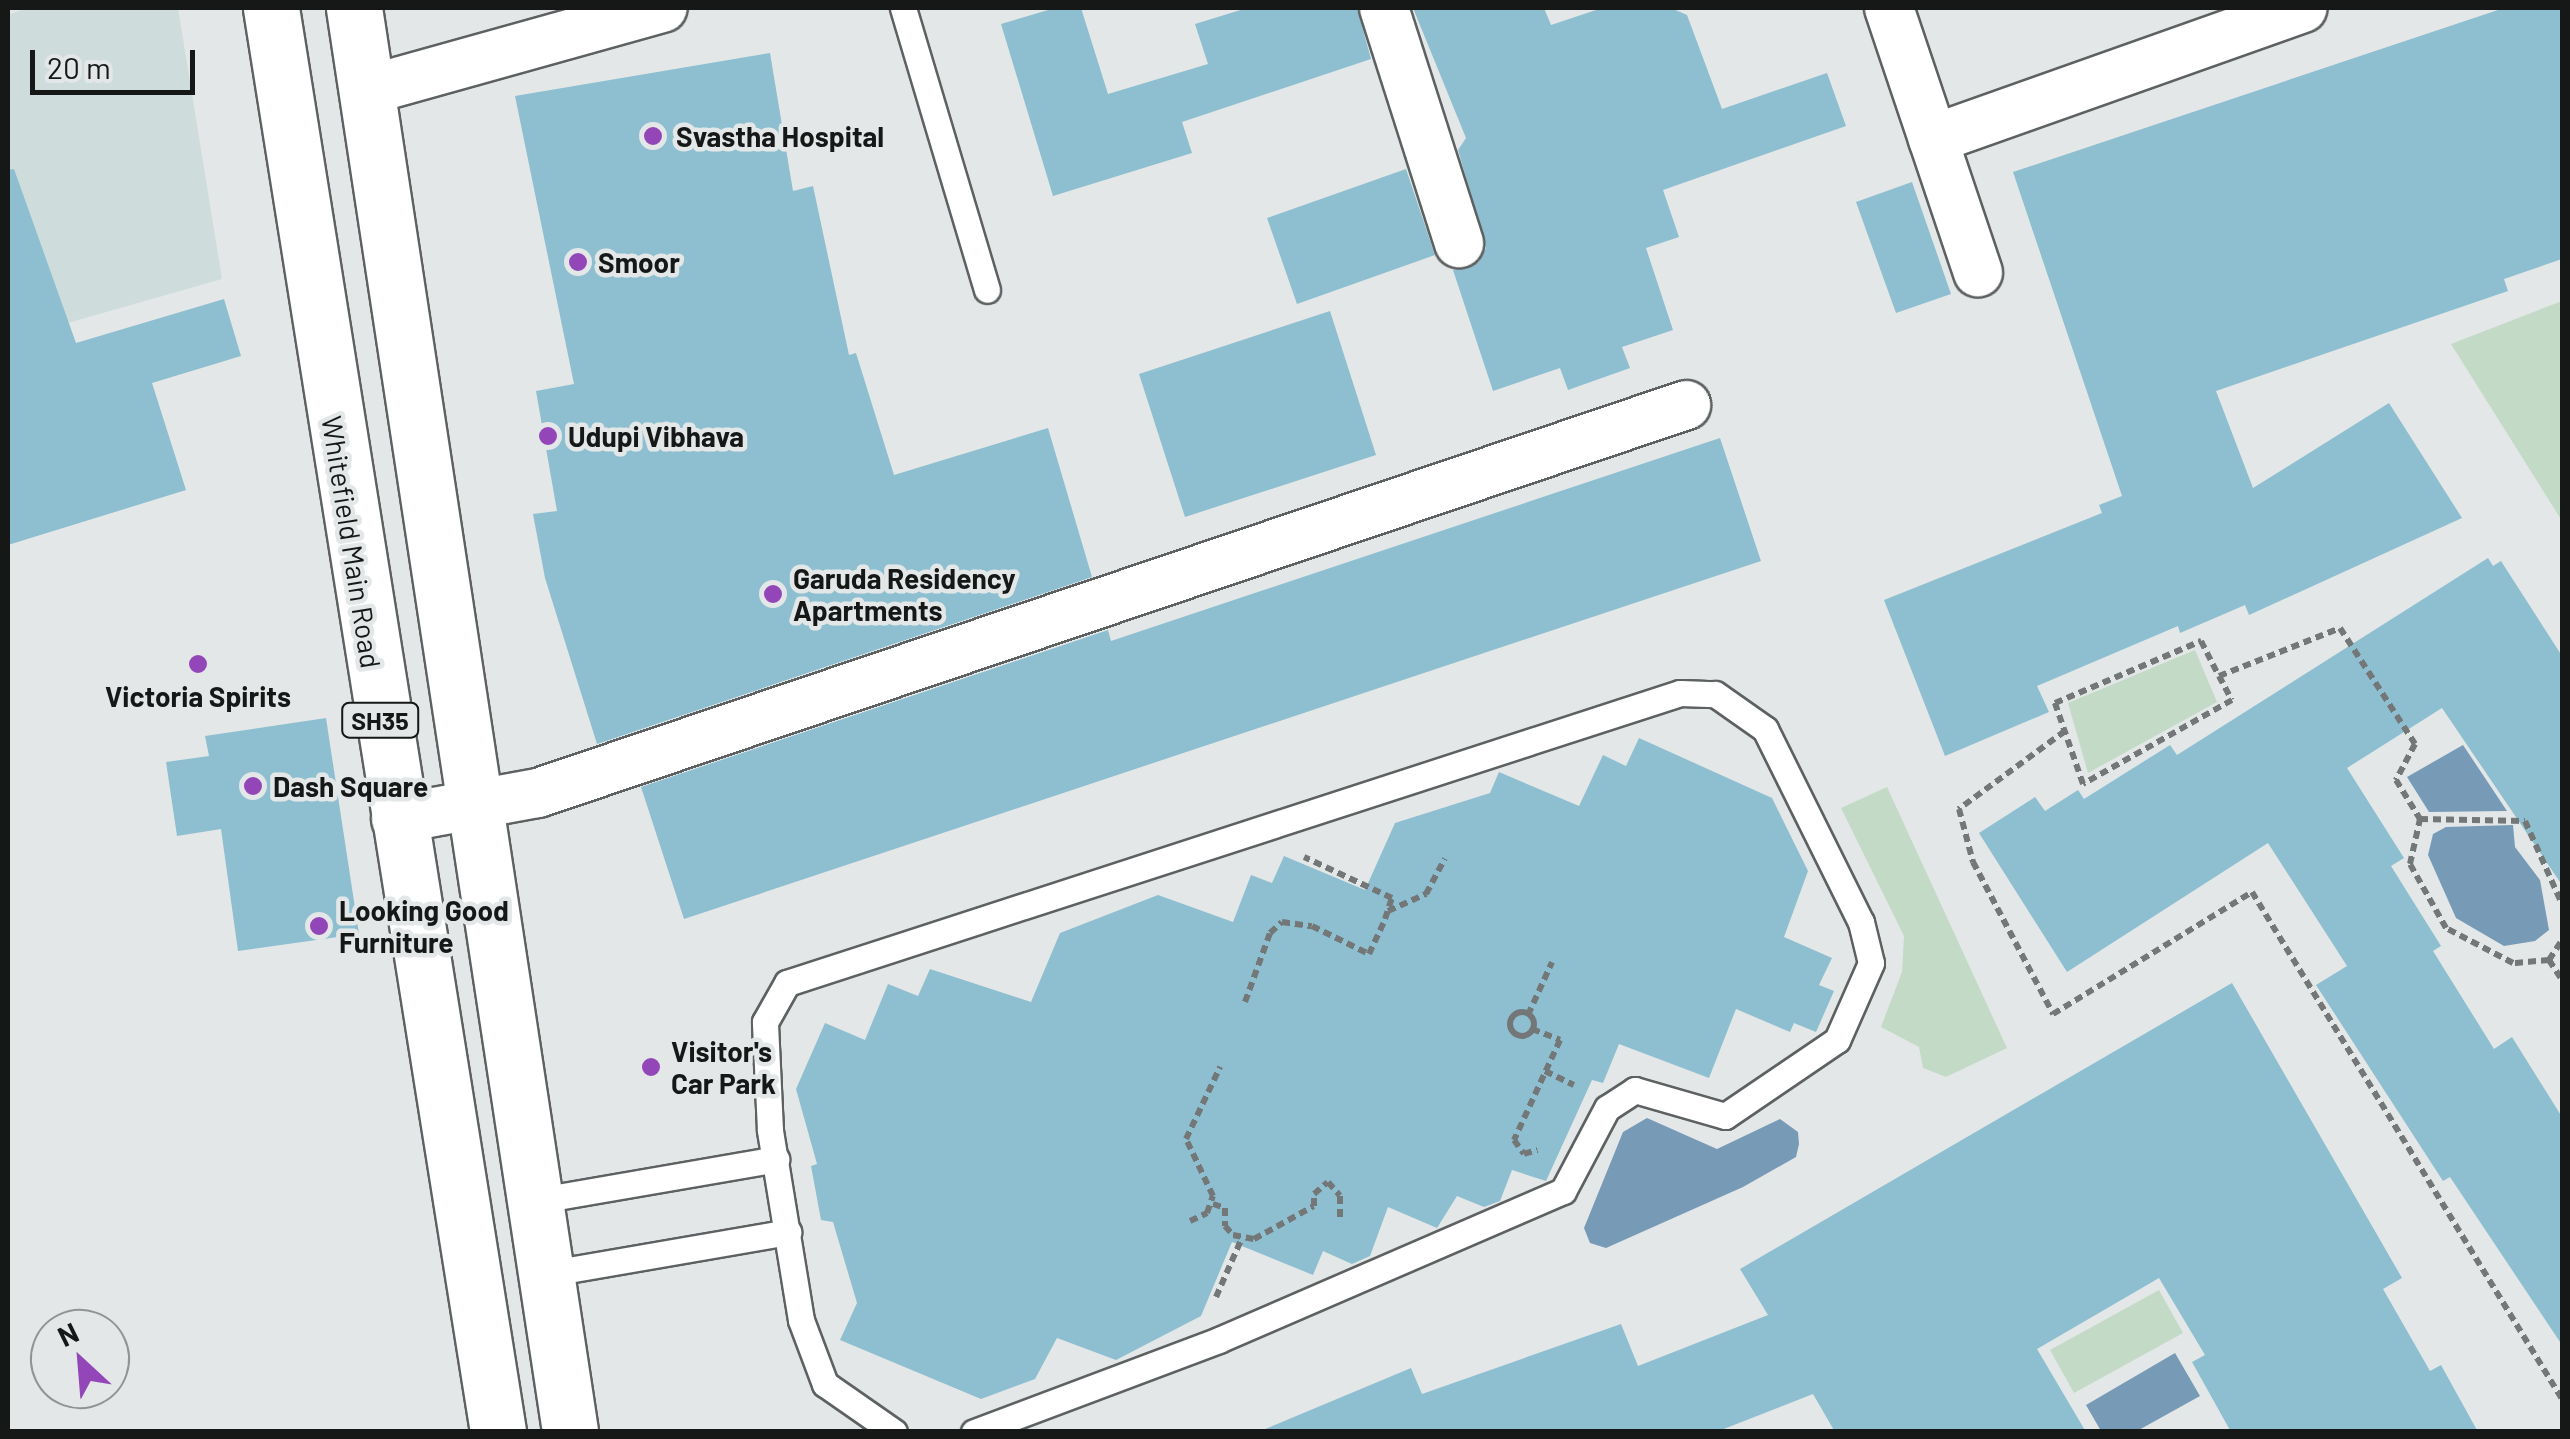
<!DOCTYPE html>
<style>
body{margin:0}
#map{position:relative;width:2570px;height:1439px;overflow:hidden;background:#e3e7e7;font-family:Barlow,sans-serif}
div>[style]{position:absolute}
[style*='--x']{left:calc(var(--x)*1px);top:calc(var(--y)*1px);width:calc(var(--w)*1px);rotate:calc(var(--a)*1deg)}
.built>*{inset:0;background:#cedcdc}
.green>*{inset:0;background:#c3dac7}
.water>*{inset:0;background:#779ab7}
.building>*{inset:0;background:#8dbfd0}
.path>*{height:6px;margin-top:-3px;transform-origin:0;background:repeating-linear-gradient(90deg,#747777 0 8px,transparent 0 13px)}
.path>.ring{margin:-3px;padding:0;box-sizing:content-box;background:none;border:6px solid #747777;border-radius:50%}
.roads{filter:drop-shadow(2px 0 #5d6161) drop-shadow(-2px 0 #5d6161) drop-shadow(0 2px #5d6161) drop-shadow(0 -2px #5d6161)}
.lane>*{height:25px;margin:-12.5px;padding:0 12.5px;transform-origin:12.5px;border-radius:12.5px;background:#fff}
.street>*{height:48px;margin:-24px;padding:0 24px;transform-origin:24px;border-radius:24px;background:#fff}
.primary>*{height:55px;margin:-27.5px;padding:0 27.5px;transform-origin:27.5px;border-radius:27.5px;background:#fff}
.dots>*{width:28px;height:28px;translate:-50% -50%;box-sizing:border-box;border:5px solid #e3e7e7;border-radius:50%}
span{translate:-50% -50%;white-space:nowrap;text-align:center;line-height:1.15;-webkit-text-stroke:9px #e3e7e7;paint-order:stroke}
.shield-label span{padding:2px 8px;background:#e3e7e7;border:2px solid;border-radius:8px;-webkit-text-stroke-width:0}
.shield-label{font-size:25px;color:#161818;font-weight:700}
.poi-label{font-size:28px;color:#161818;font-weight:700}
.left{translate:0 -50%;text-align:left}
.street-label{font-size:28px;color:#161818}
.frame{position:absolute;inset:0;border:10px solid #161818;pointer-events:none}
.north{position:absolute;left:30px;top:1309px;width:100px;height:100px;box-sizing:border-box;background:#e3e7e7;border:2px solid #919494;border-radius:50%;rotate:334deg;font-size:28px;font-weight:700;line-height:40px;text-align:center;color:#161818}
.north::after{content:'';display:block;margin:auto;width:35px;height:45px;background:#9346b7;clip-path:polygon(50% 0,100% 100%,50% 72%,0 100%)}
.scale{position:absolute;left:30px;top:50px;width:165px;height:45px;box-sizing:border-box;border:5px solid #161818;border-top:0;padding-left:12px;font-size:30px;line-height:35px;white-space:nowrap;color:#161818;-webkit-text-stroke:8px #e3e7e7;paint-order:stroke}
</style>
<div id="map">
<div class="built">
<div style="clip-path:polygon(27px 8px,178px 8px,222px 279px,8px 340px,8px 15px)"></div>
</div>
<div class="green">
<div style="clip-path:polygon(2562px 301px,2562px 521px,2451px 344px)"></div>
<div style="clip-path:polygon(2195px 650px,2217px 702px,2088px 773px,2068px 703px)"></div>
<div style="clip-path:polygon(1887px 787px,2007px 1048px,1946px 1077px,1923px 1068px,1919px 1047px,1881px 1027px,1902px 972px,1904px 936px,1841px 808px)"></div>
<div style="clip-path:polygon(2159px 1290px,2183px 1333px,2074px 1393px,2050px 1350px)"></div>
</div>
<div class="water">
<div style="clip-path:polygon(2463px 745px,2507px 811px,2429px 812px,2407px 777px)"></div>
<div style="clip-path:polygon(2513px 825px,2515px 847px,2540px 880px,2549px 930px,2535px 941px,2504px 946px,2456px 918px,2428px 855px,2433px 834px,2446px 827px)"></div>
<div style="clip-path:polygon(1647px 1118px,1717px 1149px,1780px 1119px,1798px 1132px,1799px 1144px,1796px 1157px,1743px 1187px,1606px 1248px,1590px 1243px,1584px 1228px,1623px 1132px)"></div>
<div style="clip-path:polygon(2175px 1353px,2200px 1396px,2137px 1431px,2101px 1431px,2086px 1405px)"></div>
</div>
<div class="building">
<div style="clip-path:polygon(1055px 8px,1081px 8px,1108px 94px,1208px 64px,1195px 24px,1247px 8px,1357px 8px,1371px 59px,1182px 122px,1192px 153px,1053px 196px,1001px 24px)"></div>
<div style="clip-path:polygon(1413px 8px,1544px 8px,1551px 25px,1602px 8px,1671px 8px,1687px 15px,1722px 109px,1827px 73px,1846px 126px,1663px 190px,1679px 237px,1646px 248px,1673px 330px,1622px 347px,1630px 368px,1568px 390px,1560px 368px,1493px 391px,1453px 270px,1479px 262px,1486px 248px,1458px 150px,1466px 138px)"></div>
<div style="clip-path:polygon(2504px 8px,2562px 8px,2562px 259px,2504px 279px,2508px 291px,2216px 391px,2253px 488px,2389px 403px,2462px 518px,2249px 615px,2245px 605px,2180px 633px,2178px 626px,2037px 686px,2049px 712px,1945px 756px,1884px 600px,2102px 513px,2099px 505px,2122px 496px,2013px 172px)"></div>
<div style="clip-path:polygon(770px 53px,793px 191px,813px 186px,849px 355px,856px 353px,894px 475px,1048px 428px,1092px 577px,597px 744px,545px 578px,533px 514px,557px 511px,536px 391px,574px 384px,515px 96px)"></div>
<div style="clip-path:polygon(14px 169px,76px 343px,224px 299px,241px 356px,152px 383px,186px 490px,8px 545px,8px 170px)"></div>
<div style="clip-path:polygon(1406px 169px,1435px 255px,1297px 304px,1267px 218px)"></div>
<div style="clip-path:polygon(1912px 182px,1951px 294px,1896px 313px,1856px 202px)"></div>
<div style="clip-path:polygon(1330px 311px,1376px 455px,1185px 517px,1139px 374px)"></div>
<div style="clip-path:polygon(1720px 438px,1761px 561px,684px 919px,641px 787px,1108px 630px,1111px 641px)"></div>
<div style="clip-path:polygon(2488px 558px,2493px 566px,2501px 561px,2562px 656px,2562px 885px,2442px 708px,2347px 768px,2404px 858px,2391px 866px,2441px 946px,2433px 951px,2494px 1049px,2512px 1037px,2562px 1117px,2562px 1345px,2450px 1177px,2443px 1181px,2316px 985px,2347px 966px,2268px 843px,2067px 972px,1979px 833px,2035px 797px,2045px 811px,2078px 790px,2084px 799px,2170px 745px,2177px 755px)"></div>
<div style="clip-path:polygon(326px 718px,359px 934px,238px 951px,221px 829px,177px 836px,166px 762px,209px 756px,205px 736px)"></div>
<div style="clip-path:polygon(1639px 738px,1772px 798px,1808px 871px,1784px 937px,1832px 958px,1819px 985px,1834px 991px,1816px 1032px,1794px 1023px,1790px 1032px,1736px 1009px,1709px 1078px,1619px 1044px,1603px 1083px,1592px 1080px,1546px 1181px,1512px 1170px,1500px 1201px,1484px 1207px,1457px 1196px,1437px 1228px,1388px 1207px,1370px 1256px,1352px 1264px,1323px 1251px,1313px 1275px,1232px 1242px,1201px 1316px,1116px 1360px,1057px 1338px,1035px 1379px,981px 1399px,840px 1340px,857px 1303px,833px 1222px,821px 1220px,811px 1166px,817px 1164px,796px 1089px,825px 1023px,865px 1040px,888px 984px,918px 996px,930px 969px,1031px 1002px,1060px 933px,1158px 895px,1233px 922px,1251px 875px,1272px 883px,1284px 856px,1365px 890px,1395px 823px,1490px 793px,1499px 772px,1579px 806px,1603px 755px,1626px 766px)"></div>
<div style="clip-path:polygon(2232px 983px,2402px 1278px,2383px 1289px,2430px 1371px,2441px 1365px,2478px 1432px,2231px 1432px,2192px 1362px,2205px 1355px,2159px 1278px,2037px 1349px,2086px 1432px,1835px 1432px,1813px 1394px,1716px 1432px,1258px 1432px,1411px 1368px,1422px 1394px,1621px 1324px,1638px 1366px,1768px 1315px,1740px 1269px)"></div>
</div>
<div class="path">
<div style="--x:2219;--y:676;--w:27;--a:62"></div>
<div style="--x:2232;--y:700;--w:171;--a:150.6"></div>
<div style="--x:2083;--y:784;--w:86;--a:-109.1"></div>
<div style="--x:2055;--y:703;--w:159;--a:-23"></div>
<div style="--x:2201;--y:641;--w:39;--a:63"></div>
<div style="--x:2219;--y:676;--w:130;--a:-21.6"></div>
<div style="--x:2340;--y:628;--w:138;--a:57.1"></div>
<div style="--x:2415;--y:744;--w:41;--a:117.8"></div>
<div style="--x:2396;--y:780;--w:46;--a:58.4"></div>
<div style="--x:2065;--y:731;--w:132;--a:143.7"></div>
<div style="--x:1959;--y:809;--w:55;--a:75.2"></div>
<div style="--x:1973;--y:862;--w:172;--a:62.2"></div>
<div style="--x:2053;--y:1014;--w:233;--a:-31.5"></div>
<div style="--x:2252;--y:892;--w:594;--a:58.56"></div>
<div style="--x:1388;--y:911;--w:42;--a:-24.1"></div>
<div style="--x:1426;--y:894;--w:40;--a:-62"></div>
<div style="--x:2549;--y:960;--w:36;--a:175"></div>
<div style="--x:2513;--y:963;--w:76;--a:-152.4"></div>
<div style="--x:2446;--y:928;--w:73;--a:-119.4"></div>
<div style="--x:2410;--y:864;--w:46;--a:-77.5"></div>
<div style="--x:2420;--y:819;--w:105;--a:1.1"></div>
<div style="--x:2525;--y:821;--w:91;--a:66"></div>
<div style="--x:2549;--y:960;--w:24;--a:-57"></div>
<div style="--x:2549;--y:960;--w:24;--a:57"></div>
<div style="--x:1245;--y:1002;--w:73;--a:-70.1"></div>
<div style="--x:1270;--y:933;--w:16;--a:-43"></div>
<div style="--x:1282;--y:922;--w:30;--a:8"></div>
<div style="--x:1312;--y:926;--w:64;--a:26.2"></div>
<div style="--x:1369;--y:954;--w:38;--a:-65"></div>
<div style="--x:1385;--y:919;--w:22;--a:-72"></div>
<div style="--x:1392;--y:898;--w:97;--a:-155"></div>
<div class="ring" style="left:1510px;top:1012px;width:18px;height:18px"></div>
<div style="--x:1528;--y:1015;--w:58;--a:-65.6"></div>
<div style="--x:1532;--y:1029;--w:30;--a:21"></div>
<div style="--x:1560;--y:1040;--w:110;--a:114.7"></div>
<div style="--x:1514;--y:1140;--w:17;--a:54"></div>
<div style="--x:1524;--y:1154;--w:14;--a:-17"></div>
<div style="--x:1545;--y:1071;--w:32;--a:26"></div>
<div style="--x:1213;--y:1204;--w:13;--a:18"></div>
<div style="--x:1225;--y:1208;--w:18;--a:90"></div>
<div style="--x:1225;--y:1226;--w:12;--a:48"></div>
<div style="--x:1233;--y:1235;--w:21;--a:11"></div>
<div style="--x:1254;--y:1239;--w:68;--a:-28.8"></div>
<div style="--x:1314;--y:1206;--w:12;--a:-90"></div>
<div style="--x:1314;--y:1194;--w:18;--a:-41"></div>
<div style="--x:1328;--y:1182;--w:18;--a:49"></div>
<div style="--x:1340;--y:1196;--w:23;--a:90"></div>
<div style="--x:1190;--y:1221;--w:19;--a:-25"></div>
<div style="--x:1207;--y:1213;--w:18;--a:-71"></div>
<div style="--x:1213;--y:1196;--w:63;--a:-115.3"></div>
<div style="--x:1186;--y:1139;--w:80;--a:-64.7"></div>
<div style="--x:1216;--y:1297;--w:62;--a:-66.3"></div>
</div>
<div class="roads">
<div class="lane">
<div style="--x:903;--y:8;--w:294;--a:73.4"></div>
<div style="--x:534;--y:1201;--w:246;--a:-9.8"></div>
<div style="--x:545;--y:1274;--w:247;--a:-9.8"></div>
<div style="--x:894;--y:1432;--w:84;--a:-145.2"></div>
<div style="--x:825;--y:1384;--w:68;--a:-110.6"></div>
<div style="--x:801;--y:1320;--w:193;--a:-99.3"></div>
<div style="--x:770;--y:1130;--w:108;--a:-92.7"></div>
<div style="--x:765;--y:1022;--w:45;--a:-60.6"></div>
<div style="--x:787;--y:983;--w:939;--a:-17.99"></div>
<div style="--x:1680;--y:693;--w:35;--a:2"></div>
<div style="--x:1715;--y:694;--w:61;--a:35"></div>
<div style="--x:1765;--y:729;--w:216;--a:63.6"></div>
<div style="--x:1861;--y:922;--w:42;--a:76.3"></div>
<div style="--x:1871;--y:963;--w:84;--a:113.8"></div>
<div style="--x:1837;--y:1040;--w:135;--a:145.8"></div>
<div style="--x:1725;--y:1116;--w:94;--a:-163.9"></div>
<div style="--x:1635;--y:1090;--w:33;--a:147"></div>
<div style="--x:1607;--y:1108;--w:94;--a:117.9"></div>
<div style="--x:1563;--y:1191;--w:375;--a:156.6"></div>
<div style="--x:1219;--y:1340;--w:262;--a:159.4"></div>
</div>
<div class="street">
<div style="--x:1384;--y:8;--w:247;--a:72.3"></div>
<div style="--x:1889;--y:8;--w:279;--a:71.4"></div>
<div style="--x:365;--y:91;--w:309;--a:-15.6"></div>
<div style="--x:1933;--y:139;--w:392;--a:-19.5"></div>
<div style="--x:396;--y:819;--w:144;--a:-10.4"></div>
<div style="--x:538;--y:793;--w:1212;--a:-18.67"></div>
</div>
<div class="primary">
<div style="--x:271;--y:8;--w:1442;--a:80.94"></div>
<div style="--x:354;--y:8;--w:1440;--a:81.37"></div>
</div>
</div>
<div class="dots">
<div style="left:653px;top:136px;background:#9346b7"></div>
<div style="left:578px;top:262px;background:#9346b7"></div>
<div style="left:548px;top:436px;background:#9346b7"></div>
<div style="left:773px;top:594px;background:#9346b7"></div>
<div style="left:198px;top:664px;background:#9346b7"></div>
<div style="left:253px;top:786px;background:#9346b7"></div>
<div style="left:319px;top:926px;background:#9346b7"></div>
<div style="left:651px;top:1067px;background:#9346b7"></div>
</div>
<div class="shield-label">
<span style="left:380px;top:720px">SH35</span>
</div>
<div class="poi-label">
<span class="left" style="left:676px;top:136px">Svastha Hospital</span>
<span class="left" style="left:598px;top:262px">Smoor</span>
<span class="left" style="left:568px;top:436px">Udupi Vibhava</span>
<span class="left" style="left:793px;top:594px">Garuda Residency<br>Apartments</span>
<span style="left:198px;top:696px">Victoria Spirits</span>
<span class="left" style="left:273px;top:786px">Dash Square</span>
<span class="left" style="left:339px;top:926px">Looking Good<br>Furniture</span>
<span class="left" style="left:671px;top:1067px">Visitor's<br>Car Park</span>
</div>
<div class="street-label">
<span style="left:352px;top:542px;rotate:81deg">Whitefield Main Road</span>
</div>
<div class="frame"></div>
<div class="north">N</div>
<div class="scale">20 m</div>
</div>
